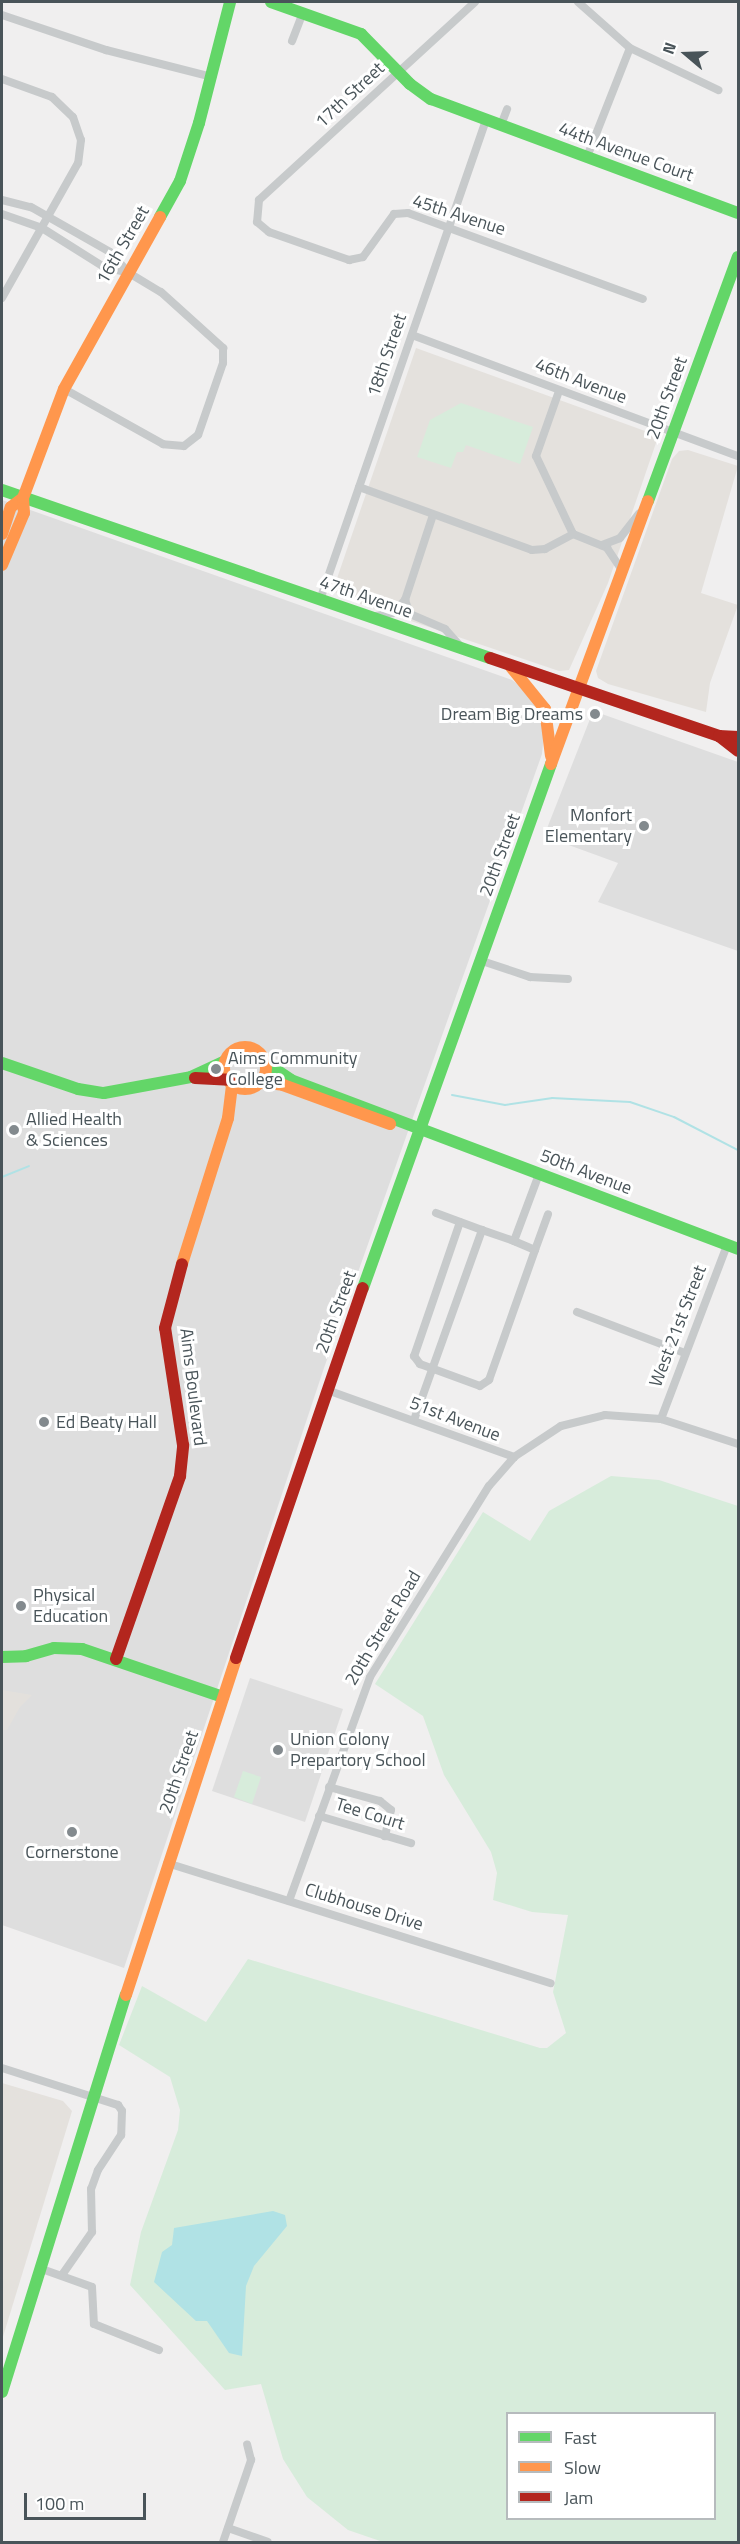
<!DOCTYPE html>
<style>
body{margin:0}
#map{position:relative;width:740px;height:2544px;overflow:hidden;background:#f0efef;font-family:"Titillium Web",sans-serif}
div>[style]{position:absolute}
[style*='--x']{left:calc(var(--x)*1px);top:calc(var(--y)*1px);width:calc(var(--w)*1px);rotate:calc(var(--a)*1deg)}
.commercial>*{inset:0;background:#e4e1dd}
.education>*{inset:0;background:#dedede}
.green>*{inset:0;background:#d7ecdb}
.sand>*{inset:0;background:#e3e0dc}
.water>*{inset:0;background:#b0e2e5}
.stream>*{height:2px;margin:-1px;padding:0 1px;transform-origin:1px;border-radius:1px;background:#b0e2e5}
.street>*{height:8px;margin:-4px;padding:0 4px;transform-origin:4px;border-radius:4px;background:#c7cacb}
.fast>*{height:12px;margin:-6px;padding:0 6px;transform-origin:6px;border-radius:6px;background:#63d668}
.slow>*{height:12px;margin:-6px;padding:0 6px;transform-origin:6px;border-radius:6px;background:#ff974d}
.slow>.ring{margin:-6px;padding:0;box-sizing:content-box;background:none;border:12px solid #ff974d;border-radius:50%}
.jam>*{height:12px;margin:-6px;padding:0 6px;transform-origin:6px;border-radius:6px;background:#b3261e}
.dots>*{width:16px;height:16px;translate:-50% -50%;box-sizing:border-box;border:3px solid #fff;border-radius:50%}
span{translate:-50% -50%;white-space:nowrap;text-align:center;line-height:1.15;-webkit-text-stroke:6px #fff;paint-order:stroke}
.street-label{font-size:18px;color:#495459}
.poi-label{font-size:18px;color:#495459}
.right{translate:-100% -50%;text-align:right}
.left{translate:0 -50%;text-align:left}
.frame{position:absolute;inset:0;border:3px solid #495459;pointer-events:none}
.legend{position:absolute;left:506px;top:2412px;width:210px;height:108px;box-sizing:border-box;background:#fff;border:2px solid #b6bbbd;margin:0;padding:8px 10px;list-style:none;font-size:18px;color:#495459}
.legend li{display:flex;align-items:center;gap:12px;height:30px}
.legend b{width:30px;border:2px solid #b6bbbd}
.north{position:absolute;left:656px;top:24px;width:60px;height:60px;-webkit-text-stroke:4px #fff;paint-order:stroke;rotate:289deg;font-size:16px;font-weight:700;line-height:24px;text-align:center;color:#495459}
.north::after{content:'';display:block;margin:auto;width:21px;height:27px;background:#495459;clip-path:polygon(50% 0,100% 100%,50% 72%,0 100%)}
.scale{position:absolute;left:24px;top:2493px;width:122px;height:27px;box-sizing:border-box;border:3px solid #495459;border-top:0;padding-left:8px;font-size:18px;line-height:21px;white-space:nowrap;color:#495459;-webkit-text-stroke:4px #fff;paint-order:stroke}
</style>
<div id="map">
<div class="commercial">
<div style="clip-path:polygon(416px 348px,645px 431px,657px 440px,608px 583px,569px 670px,559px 671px,343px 598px,333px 590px)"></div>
<div style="clip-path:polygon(688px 450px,738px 466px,701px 593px,738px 605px,710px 683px,706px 712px,608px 684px,598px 678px,596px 671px,672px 459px,679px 451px)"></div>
<div style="clip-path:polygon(2px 2083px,63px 2101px,72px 2111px,2px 2340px)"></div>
</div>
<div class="education">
<div style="clip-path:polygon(2px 500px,512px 680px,531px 694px,545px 722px,542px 754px,324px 1368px,124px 1968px,2px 1925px)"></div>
<div style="clip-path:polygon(599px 713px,738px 762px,738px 951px,598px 902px,618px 863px,544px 836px,590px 719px)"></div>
<div style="clip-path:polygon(250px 1678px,343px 1709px,305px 1822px,212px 1791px)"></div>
</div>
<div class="green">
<div style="clip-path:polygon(461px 403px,533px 427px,520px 464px,466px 445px,463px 452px,457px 452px,451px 468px,417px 457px,430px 420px)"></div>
<div style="clip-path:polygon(evenodd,611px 1476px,659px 1480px,738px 1506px,738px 2542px,383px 2542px,348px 2530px,307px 2497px,283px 2459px,261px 2384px,225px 2390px,130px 2285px,141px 2232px,178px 2130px,180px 2110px,170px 2077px,119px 2045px,142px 1986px,206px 2022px,248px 1959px,540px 2048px,547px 2048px,566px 2033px,553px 1992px,568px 1915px,532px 1912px,493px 1900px,497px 1873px,491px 1852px,444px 1775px,423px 1716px,375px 1684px,483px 1512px,530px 1541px,549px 1511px,611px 1476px,508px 2414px,714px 2414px,714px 2518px,508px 2518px,508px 2414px)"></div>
<div style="clip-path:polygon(243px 1771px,261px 1777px,252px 1804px,234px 1797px)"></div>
</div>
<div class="sand">
<div style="clip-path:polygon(2px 1690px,32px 1695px,20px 1707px,7px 1730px,2px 1730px)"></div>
</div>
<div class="water">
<div style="clip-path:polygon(273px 2211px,285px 2215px,287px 2226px,254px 2266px,246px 2286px,242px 2356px,229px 2353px,207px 2321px,196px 2321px,154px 2282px,162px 2252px,172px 2245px,174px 2228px)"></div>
</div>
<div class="stream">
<div style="--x:452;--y:1095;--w:54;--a:10.7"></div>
<div style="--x:505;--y:1105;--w:48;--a:-8.5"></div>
<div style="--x:552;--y:1098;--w:78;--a:2.9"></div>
<div style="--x:630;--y:1102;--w:46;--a:18.8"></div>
<div style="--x:674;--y:1117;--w:72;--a:27.3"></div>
<div style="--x:2;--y:1177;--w:29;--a:-22"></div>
</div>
<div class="street">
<div style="--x:475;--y:2;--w:293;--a:137.5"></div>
<div style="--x:259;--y:200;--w:22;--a:95"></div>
<div style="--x:257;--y:222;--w:16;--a:40"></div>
<div style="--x:269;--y:232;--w:85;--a:19.3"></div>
<div style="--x:349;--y:260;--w:14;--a:-12"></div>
<div style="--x:363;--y:257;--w:53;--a:-54.2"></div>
<div style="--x:394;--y:214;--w:14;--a:-4"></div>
<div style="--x:408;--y:213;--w:250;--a:20.1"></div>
<div style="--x:578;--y:2;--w:69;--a:41.5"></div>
<div style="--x:630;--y:48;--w:98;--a:25.5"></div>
<div style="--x:2;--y:15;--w:110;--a:18.6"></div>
<div style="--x:106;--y:50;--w:109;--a:14.3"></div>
<div style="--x:292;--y:41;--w:31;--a:-69"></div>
<div style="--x:2;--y:79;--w:53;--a:19.8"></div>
<div style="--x:52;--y:97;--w:29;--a:44"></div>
<div style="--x:73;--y:117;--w:24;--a:71"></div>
<div style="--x:81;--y:140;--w:23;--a:97"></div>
<div style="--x:78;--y:163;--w:155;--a:119.4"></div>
<div style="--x:501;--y:125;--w:17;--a:-69"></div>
<div style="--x:587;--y:157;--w:117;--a:-68.5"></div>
<div style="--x:2;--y:200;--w:30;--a:14"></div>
<div style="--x:31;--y:207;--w:91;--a:29.7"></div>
<div style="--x:110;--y:252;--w:28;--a:48"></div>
<div style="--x:2;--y:214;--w:42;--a:19.3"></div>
<div style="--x:42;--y:228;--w:73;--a:32.2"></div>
<div style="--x:104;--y:267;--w:26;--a:13"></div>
<div style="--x:129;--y:273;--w:37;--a:31"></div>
<div style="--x:161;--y:292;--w:84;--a:42.1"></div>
<div style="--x:223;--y:348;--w:15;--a:90"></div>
<div style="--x:223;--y:363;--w:76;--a:109.1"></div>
<div style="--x:198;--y:435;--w:18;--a:142"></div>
<div style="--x:184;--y:446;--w:21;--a:-175"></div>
<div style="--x:163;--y:444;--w:113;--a:-150.9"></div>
<div style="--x:412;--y:335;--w:348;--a:20.4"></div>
<div style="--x:559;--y:391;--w:69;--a:109.5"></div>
<div style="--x:536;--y:456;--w:86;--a:64.6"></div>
<div style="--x:573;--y:534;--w:37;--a:22"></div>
<div style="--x:607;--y:548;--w:27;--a:56"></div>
<div style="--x:359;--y:487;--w:184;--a:20"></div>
<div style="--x:532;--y:550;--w:13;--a:-4"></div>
<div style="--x:545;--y:549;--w:32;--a:-28"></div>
<div style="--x:602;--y:545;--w:19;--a:-21"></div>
<div style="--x:620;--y:538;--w:31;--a:-52"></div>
<div style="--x:320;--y:600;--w:508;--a:-70.92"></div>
<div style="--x:405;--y:600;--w:15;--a:70"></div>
<div style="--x:410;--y:614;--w:38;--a:23"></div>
<div style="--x:445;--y:629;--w:25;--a:48"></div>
<div style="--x:376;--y:616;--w:17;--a:-10"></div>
<div style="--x:393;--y:613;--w:18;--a:-47"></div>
<div style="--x:405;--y:600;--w:89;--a:-71.8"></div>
<div style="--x:482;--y:961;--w:51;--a:18.4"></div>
<div style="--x:530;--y:977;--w:38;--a:3"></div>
<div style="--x:436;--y:1213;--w:49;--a:20.3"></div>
<div style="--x:460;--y:1222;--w:142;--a:108.9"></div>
<div style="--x:414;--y:1356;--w:10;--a:53"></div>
<div style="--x:420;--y:1364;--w:64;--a:20.1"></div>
<div style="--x:480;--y:1386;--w:11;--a:-34"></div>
<div style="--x:489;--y:1380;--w:138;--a:-70.5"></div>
<div style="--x:535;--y:1250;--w:23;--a:-157"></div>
<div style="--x:514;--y:1241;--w:72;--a:-69.5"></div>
<div style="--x:535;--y:1250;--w:38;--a:-70"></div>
<div style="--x:577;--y:1312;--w:116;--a:20.8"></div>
<div style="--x:327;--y:1390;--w:199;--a:19.7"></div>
<div style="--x:661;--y:1419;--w:186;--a:-69.2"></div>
<div style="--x:414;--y:1420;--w:202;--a:-70.3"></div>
<div style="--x:482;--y:1230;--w:34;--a:19"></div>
<div style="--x:329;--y:1787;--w:53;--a:15.4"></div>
<div style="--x:380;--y:1801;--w:14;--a:39"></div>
<div style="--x:391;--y:1810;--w:27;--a:103"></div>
<div style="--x:319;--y:1816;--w:96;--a:16.4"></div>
<div style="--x:167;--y:1863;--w:402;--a:17.4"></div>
<div style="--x:289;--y:1901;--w:238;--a:-70.1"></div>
<div style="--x:370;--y:1677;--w:225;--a:-58.1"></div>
<div style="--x:489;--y:1486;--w:38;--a:-49"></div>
<div style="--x:514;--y:1457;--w:56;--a:-33.4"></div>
<div style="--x:561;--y:1426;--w:45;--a:-14"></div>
<div style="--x:605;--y:1415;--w:56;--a:4.1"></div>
<div style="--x:661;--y:1419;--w:81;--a:18"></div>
<div style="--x:2;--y:2068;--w:122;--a:17.7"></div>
<div style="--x:118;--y:2105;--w:7;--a:56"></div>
<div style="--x:122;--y:2111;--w:24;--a:92"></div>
<div style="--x:121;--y:2135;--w:42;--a:123.3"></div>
<div style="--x:98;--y:2170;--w:20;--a:110"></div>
<div style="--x:91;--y:2189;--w:43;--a:88.7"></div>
<div style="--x:92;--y:2232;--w:52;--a:124.9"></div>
<div style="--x:39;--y:2268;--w:56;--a:19.7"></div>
<div style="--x:92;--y:2287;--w:37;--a:87"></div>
<div style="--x:94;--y:2324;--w:70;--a:21.8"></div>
<div style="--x:228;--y:2528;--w:42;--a:19.3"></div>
<div style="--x:223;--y:2542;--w:87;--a:-71.1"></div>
<div style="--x:251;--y:2460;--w:16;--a:-104"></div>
</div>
<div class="fast">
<div style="--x:271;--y:2;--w:96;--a:19.6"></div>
<div style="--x:361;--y:34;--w:70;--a:45.6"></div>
<div style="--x:410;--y:84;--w:26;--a:36"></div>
<div style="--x:431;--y:99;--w:327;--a:20.4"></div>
<div style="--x:160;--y:217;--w:41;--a:-60.9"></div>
<div style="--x:180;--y:181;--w:61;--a:-71.9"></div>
<div style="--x:199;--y:123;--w:125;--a:-75.6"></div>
<div style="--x:2;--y:490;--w:516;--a:19"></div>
<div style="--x:648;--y:501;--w:260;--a:-69.8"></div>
<div style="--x:2;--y:1063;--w:80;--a:18.9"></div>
<div style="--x:78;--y:1089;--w:26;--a:9"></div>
<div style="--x:104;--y:1093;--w:88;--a:-10.4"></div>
<div style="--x:191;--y:1077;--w:38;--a:-25"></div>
<div style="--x:266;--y:1063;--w:30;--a:34"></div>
<div style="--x:291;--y:1080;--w:478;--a:20.7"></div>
<div style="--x:363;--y:1288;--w:557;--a:-70.26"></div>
<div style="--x:2;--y:1657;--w:24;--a:-2"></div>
<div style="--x:26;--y:1656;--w:29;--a:-16"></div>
<div style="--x:54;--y:1648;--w:28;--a:2"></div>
<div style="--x:82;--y:1649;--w:149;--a:18.8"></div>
<div style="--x:2;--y:2392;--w:416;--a:-72.7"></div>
</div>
<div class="slow">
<div style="--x:2;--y:534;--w:28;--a:-72"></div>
<div style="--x:11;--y:507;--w:15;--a:-37"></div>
<div style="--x:2;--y:565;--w:56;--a:-67.1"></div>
<div style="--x:24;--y:513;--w:15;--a:-94"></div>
<div style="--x:23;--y:498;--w:116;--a:-69.4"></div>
<div style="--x:64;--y:389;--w:197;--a:-60.8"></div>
<div style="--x:511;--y:667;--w:54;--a:51"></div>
<div style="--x:545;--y:709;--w:47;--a:82.7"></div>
<div style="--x:551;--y:764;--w:280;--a:-69.8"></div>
<div class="ring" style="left:224px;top:1047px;width:30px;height:30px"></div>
<div style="--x:260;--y:1082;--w:23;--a:7"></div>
<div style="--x:283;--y:1085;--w:114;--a:20"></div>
<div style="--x:182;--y:1264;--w:153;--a:-72.5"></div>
<div style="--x:228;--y:1118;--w:35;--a:-83"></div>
<div style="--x:126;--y:1995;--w:354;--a:-71.9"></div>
</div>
<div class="jam">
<div style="--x:490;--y:658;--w:242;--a:18.8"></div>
<div style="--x:719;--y:736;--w:19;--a:3"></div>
<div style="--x:719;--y:736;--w:24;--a:38"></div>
<div style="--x:195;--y:1078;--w:34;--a:3"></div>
<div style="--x:236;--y:1658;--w:391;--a:-71.1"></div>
<div style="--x:116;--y:1659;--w:194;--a:-70.7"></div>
<div style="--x:180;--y:1476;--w:31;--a:-84"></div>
<div style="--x:183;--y:1445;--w:118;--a:-98.7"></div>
<div style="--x:165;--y:1328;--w:66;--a:-75.1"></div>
</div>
<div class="dots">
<div style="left:595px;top:714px;background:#838a8e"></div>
<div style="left:644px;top:826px;background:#838a8e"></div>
<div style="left:216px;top:1069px;background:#838a8e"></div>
<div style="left:14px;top:1130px;background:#838a8e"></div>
<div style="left:44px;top:1422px;background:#838a8e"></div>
<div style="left:21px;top:1606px;background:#838a8e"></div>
<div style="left:278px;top:1750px;background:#838a8e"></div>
<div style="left:72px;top:1832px;background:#838a8e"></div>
</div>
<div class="street-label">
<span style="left:350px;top:95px;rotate:-43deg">17th Street</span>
<span style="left:626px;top:152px;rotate:20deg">44th Avenue Court</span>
<span style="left:459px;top:215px;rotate:18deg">45th Avenue</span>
<span style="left:123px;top:245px;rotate:-60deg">16th Street</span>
<span style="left:387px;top:355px;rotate:-71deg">18th Street</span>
<span style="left:581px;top:381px;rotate:21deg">46th Avenue</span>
<span style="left:667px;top:398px;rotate:-70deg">20th Street</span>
<span style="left:366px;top:597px;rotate:19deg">47th Avenue</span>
<span style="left:500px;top:855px;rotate:-70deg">20th Street</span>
<span style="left:586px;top:1172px;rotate:21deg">50th Avenue</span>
<span style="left:336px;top:1312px;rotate:-70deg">20th Street</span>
<span style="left:678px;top:1326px;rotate:-69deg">West 21st Street</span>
<span style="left:193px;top:1387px;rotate:83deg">Aims Boulevard</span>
<span style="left:455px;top:1419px;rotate:21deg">51st Avenue</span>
<span style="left:383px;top:1628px;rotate:-59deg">20th Street Road</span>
<span style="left:179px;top:1772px;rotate:-71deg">20th Street</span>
<span style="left:370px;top:1814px;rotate:17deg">Tee Court</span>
<span style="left:364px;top:1907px;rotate:17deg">Clubhouse Drive</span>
</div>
<div class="poi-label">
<span class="right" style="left:583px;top:714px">Dream Big Dreams</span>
<span class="right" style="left:632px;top:826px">Monfort<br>Elementary</span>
<span class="left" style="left:228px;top:1069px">Aims Community<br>College</span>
<span class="left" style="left:26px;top:1130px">Allied Health<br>&amp; Sciences</span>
<span class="left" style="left:56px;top:1422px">Ed Beaty Hall</span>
<span class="left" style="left:33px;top:1606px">Physical<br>Education</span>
<span class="left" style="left:290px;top:1750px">Union Colony<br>Prepartory School</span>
<span style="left:72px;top:1852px">Cornerstone</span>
</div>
<div class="frame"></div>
<ul class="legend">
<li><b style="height:8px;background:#63d668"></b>Fast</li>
<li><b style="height:8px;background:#ff974d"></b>Slow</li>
<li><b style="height:8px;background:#b3261e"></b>Jam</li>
</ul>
<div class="north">N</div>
<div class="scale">100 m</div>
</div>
